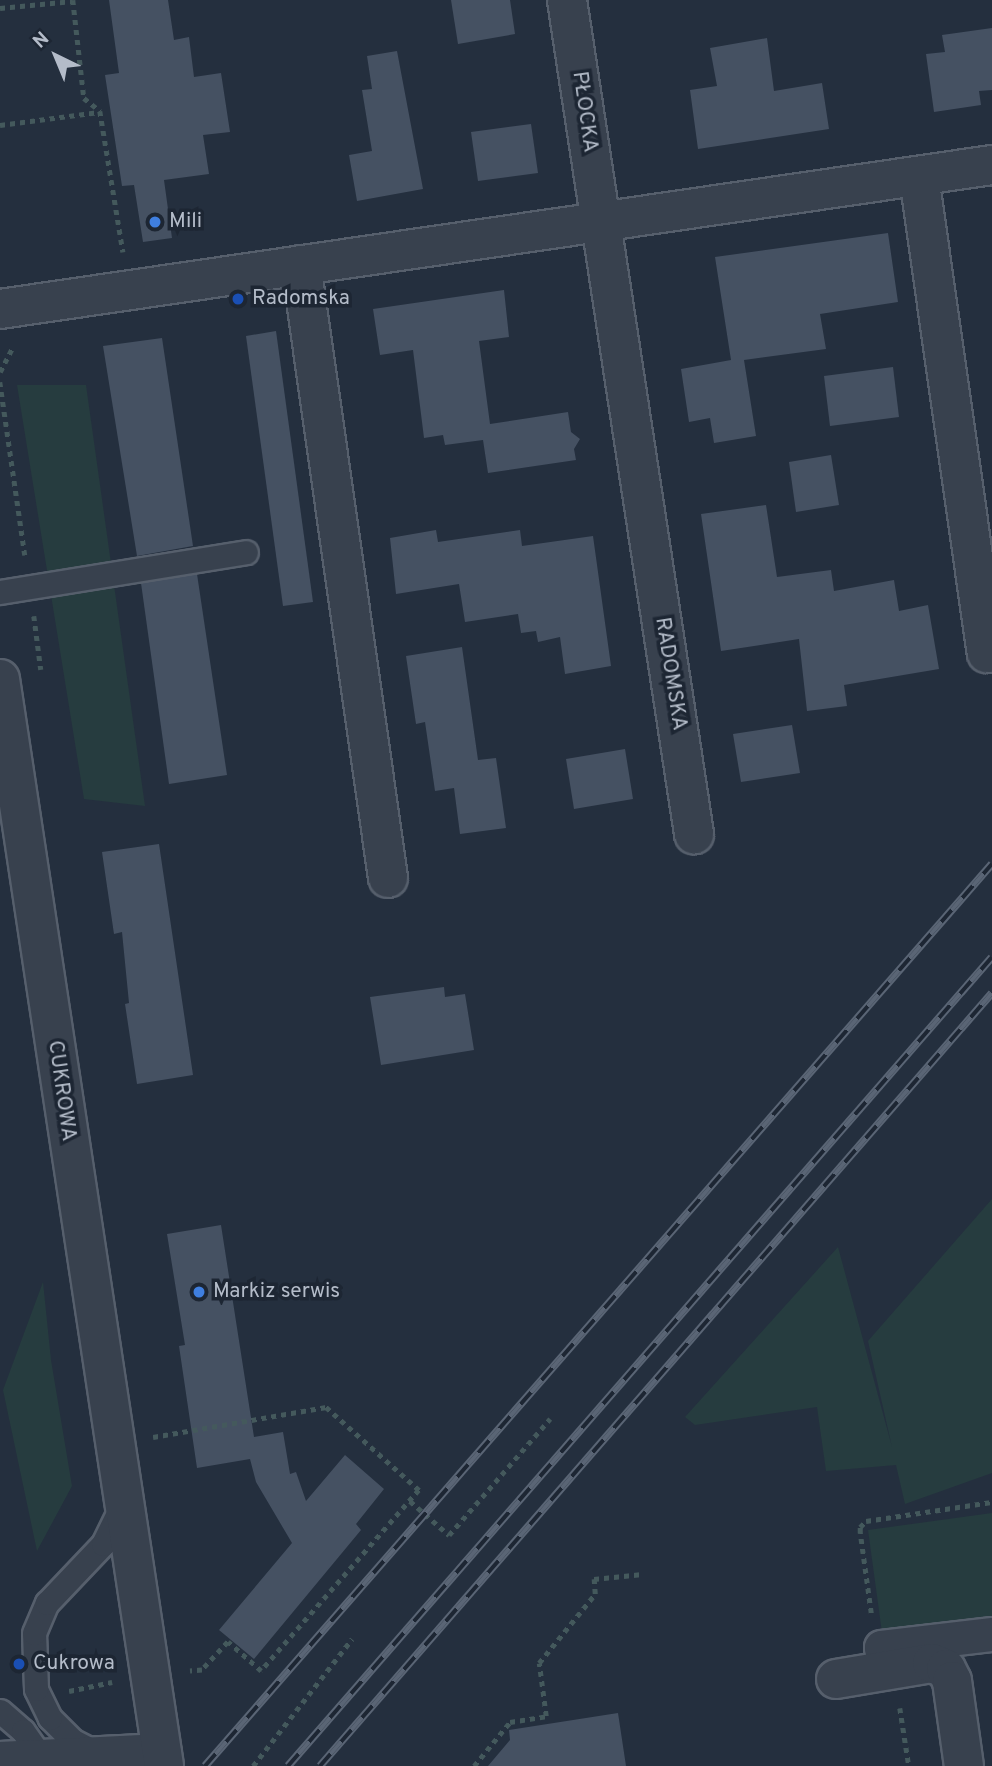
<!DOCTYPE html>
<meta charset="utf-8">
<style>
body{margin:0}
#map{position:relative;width:992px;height:1766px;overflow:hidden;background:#242f3e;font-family:Overpass,sans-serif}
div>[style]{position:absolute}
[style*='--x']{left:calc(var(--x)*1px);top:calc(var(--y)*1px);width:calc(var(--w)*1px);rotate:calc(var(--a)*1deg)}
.green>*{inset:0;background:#263c3f}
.building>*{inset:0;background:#455162}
.path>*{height:4.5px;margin-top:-2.25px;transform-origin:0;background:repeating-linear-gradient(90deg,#44595c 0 5px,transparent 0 10px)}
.roads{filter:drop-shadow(2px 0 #565f6c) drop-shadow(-2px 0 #565f6c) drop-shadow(0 2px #565f6c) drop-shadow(0 -2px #565f6c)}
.service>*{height:23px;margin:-11.5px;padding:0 11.5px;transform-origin:11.5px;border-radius:11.5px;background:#38414e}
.pedestrian>*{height:33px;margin:-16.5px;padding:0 16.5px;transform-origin:16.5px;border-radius:16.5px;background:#38414e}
.minor>*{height:38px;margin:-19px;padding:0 19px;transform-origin:19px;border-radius:19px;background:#38414e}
.tertiary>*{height:38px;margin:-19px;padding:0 19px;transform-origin:19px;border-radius:19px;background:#38414e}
.rail>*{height:8px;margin-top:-4px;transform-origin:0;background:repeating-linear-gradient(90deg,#1d2633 0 16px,#5a6575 0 32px);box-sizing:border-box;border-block:2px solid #5a6575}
.dots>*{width:19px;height:19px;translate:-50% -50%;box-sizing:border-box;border:4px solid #1d2633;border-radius:50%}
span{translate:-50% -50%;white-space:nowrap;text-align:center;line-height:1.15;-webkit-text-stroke:7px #1d2633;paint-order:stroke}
.street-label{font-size:21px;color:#b4bcc9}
.poi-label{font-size:21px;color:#b4bcc9}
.left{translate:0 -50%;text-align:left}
.north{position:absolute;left:21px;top:21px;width:70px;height:70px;-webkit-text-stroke:5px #1d2633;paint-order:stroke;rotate:317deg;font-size:19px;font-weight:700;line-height:28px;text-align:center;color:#b4bcc9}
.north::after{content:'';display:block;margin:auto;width:24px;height:32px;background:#b4bcc9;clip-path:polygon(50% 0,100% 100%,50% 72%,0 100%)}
</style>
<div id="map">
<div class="green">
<div style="clip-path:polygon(17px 385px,86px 385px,145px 806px,84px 799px)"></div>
<div style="clip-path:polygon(992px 1199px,992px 1473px,905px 1504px,896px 1465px,826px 1471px,817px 1407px,695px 1425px,685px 1417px,838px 1247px,892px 1447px,868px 1341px)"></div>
<div style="clip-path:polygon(43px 1282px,51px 1360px,72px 1486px,37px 1551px,3px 1390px)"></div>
<div style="clip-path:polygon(992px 1513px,992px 1625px,883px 1640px,868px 1530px)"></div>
</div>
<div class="building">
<div style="clip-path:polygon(109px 0,168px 0,174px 40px,189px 37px,194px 77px,221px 73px,230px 132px,203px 135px,209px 174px,164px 180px,172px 238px,143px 242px,134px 185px,122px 186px,105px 75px,119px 73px)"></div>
<div style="clip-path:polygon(451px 0,510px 0,515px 34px,458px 44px)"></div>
<div style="clip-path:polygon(992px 28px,992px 90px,979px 91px,981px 105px,934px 112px,926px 54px,945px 52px,942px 35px)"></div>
<div style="clip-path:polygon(767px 38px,774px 91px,822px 83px,829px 129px,698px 149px,690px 90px,717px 86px,710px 48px)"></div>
<div style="clip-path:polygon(397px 51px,423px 189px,357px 201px,349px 155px,372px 151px,362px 90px,372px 89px,367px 56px)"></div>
<div style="clip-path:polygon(531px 124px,538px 173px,478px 181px,471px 132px)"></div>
<div style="clip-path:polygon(888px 233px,898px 302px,820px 314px,826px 349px,744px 360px,756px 436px,714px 443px,710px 418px,689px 422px,681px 369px,731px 360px,715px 257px)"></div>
<div style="clip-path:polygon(504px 290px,509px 337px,479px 341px,490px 424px,568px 412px,571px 432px,580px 439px,574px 449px,576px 460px,488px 473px,483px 440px,445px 445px,443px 435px,424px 438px,413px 350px,380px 355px,373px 309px)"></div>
<div style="clip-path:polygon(276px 331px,313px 602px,283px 606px,246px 336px)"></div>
<div style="clip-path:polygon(162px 338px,193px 546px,137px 556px,103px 346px)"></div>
<div style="clip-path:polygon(893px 367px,899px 417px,830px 426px,824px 376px)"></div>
<div style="clip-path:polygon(831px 455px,839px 505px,796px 512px,789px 462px)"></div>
<div style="clip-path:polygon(766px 505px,777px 577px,831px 570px,834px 591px,894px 580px,899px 611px,928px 605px,939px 669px,844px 685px,847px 706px,807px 711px,799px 639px,721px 651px,701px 514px)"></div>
<div style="clip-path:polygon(436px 530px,438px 542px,520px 530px,522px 546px,593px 536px,611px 666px,565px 674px,560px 637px,538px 642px,536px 631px,521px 633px,518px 614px,465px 622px,459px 584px,396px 594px,390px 538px)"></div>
<div style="clip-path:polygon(197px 574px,227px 775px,169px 784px,141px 583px)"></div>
<div style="clip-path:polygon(462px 647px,478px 760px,496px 758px,506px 828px,460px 834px,454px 788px,435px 791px,425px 722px,416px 724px,406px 656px)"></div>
<div style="clip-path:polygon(792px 725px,800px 773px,741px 782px,733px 734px)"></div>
<div style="clip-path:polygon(625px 749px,633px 799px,574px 809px,566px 759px)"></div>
<div style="clip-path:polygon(159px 844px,193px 1075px,137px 1084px,125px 1004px,129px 1003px,122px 932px,114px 934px,102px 852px)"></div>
<div style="clip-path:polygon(444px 987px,445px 997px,465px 994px,474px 1050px,381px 1065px,370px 997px)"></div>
<div style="clip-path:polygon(221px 1225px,254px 1437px,283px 1432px,290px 1474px,296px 1472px,306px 1501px,345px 1455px,384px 1489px,356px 1524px,361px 1530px,254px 1659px,219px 1630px,292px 1543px,256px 1482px,250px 1459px,197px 1468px,179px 1346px,185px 1345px,167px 1234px)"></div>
<div style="clip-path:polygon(618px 1713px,626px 1766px,488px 1766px,510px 1740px,509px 1730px)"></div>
</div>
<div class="path">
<div style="--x:73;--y:0;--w:99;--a:83.6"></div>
<div style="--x:84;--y:98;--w:21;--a:39"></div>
<div style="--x:100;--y:111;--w:143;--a:80.7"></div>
<div style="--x:0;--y:8;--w:73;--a:-5.5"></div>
<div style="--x:0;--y:125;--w:100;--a:-7.5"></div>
<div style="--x:0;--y:372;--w:27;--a:-63"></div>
<div style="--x:0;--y:382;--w:175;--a:81.8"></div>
<div style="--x:34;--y:616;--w:54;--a:82.6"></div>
<div style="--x:153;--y:1437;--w:176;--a:-9.8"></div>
<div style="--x:326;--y:1407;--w:125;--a:41.7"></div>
<div style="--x:419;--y:1490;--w:240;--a:131.1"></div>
<div style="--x:261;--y:1671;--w:44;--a:-138.7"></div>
<div style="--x:228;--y:1642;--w:38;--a:133"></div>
<div style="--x:202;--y:1670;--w:12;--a:175"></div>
<div style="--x:410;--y:1501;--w:52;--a:41.1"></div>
<div style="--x:449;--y:1535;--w:154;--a:-49"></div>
<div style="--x:871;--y:1613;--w:81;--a:-97.8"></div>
<div style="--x:860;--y:1533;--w:6;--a:-90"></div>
<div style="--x:860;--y:1527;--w:8;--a:-45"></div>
<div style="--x:866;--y:1521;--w:127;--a:-8.6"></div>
<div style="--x:69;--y:1691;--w:44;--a:-11.8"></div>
<div style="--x:900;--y:1708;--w:59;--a:81.2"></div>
<div style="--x:253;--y:1766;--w:161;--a:-52.1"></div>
<div style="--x:474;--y:1766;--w:57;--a:-50.7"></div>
<div style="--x:510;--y:1722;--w:36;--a:-9"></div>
<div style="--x:546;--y:1716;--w:53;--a:-97.5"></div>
<div style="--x:539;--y:1663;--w:89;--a:-50.9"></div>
<div style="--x:595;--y:1594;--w:15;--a:-94"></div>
<div style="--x:594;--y:1579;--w:49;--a:-5.8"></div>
</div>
<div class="roads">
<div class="service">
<div style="--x:0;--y:592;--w:249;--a:-9.2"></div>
<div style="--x:0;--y:1711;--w:30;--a:41"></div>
<div style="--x:23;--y:1731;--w:35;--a:55"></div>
<div style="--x:97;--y:1753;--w:27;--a:-153"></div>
<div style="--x:73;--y:1741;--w:33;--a:-135"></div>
<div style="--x:50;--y:1718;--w:32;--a:-116"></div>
<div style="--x:36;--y:1689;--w:56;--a:-92"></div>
<div style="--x:34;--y:1633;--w:33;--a:-67"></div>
<div style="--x:47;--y:1603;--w:81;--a:-46.5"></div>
<div style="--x:103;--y:1544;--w:43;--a:-64"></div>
</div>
<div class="pedestrian">
<div style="--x:885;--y:1670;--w:23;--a:-100"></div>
<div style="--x:881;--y:1647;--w:112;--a:-6.7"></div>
</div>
<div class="minor">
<div style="--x:567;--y:0;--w:844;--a:81.34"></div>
<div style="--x:919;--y:177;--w:481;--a:81.9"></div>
<div style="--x:301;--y:265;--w:619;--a:81.92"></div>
<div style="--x:0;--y:309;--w:1002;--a:-8.26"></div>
<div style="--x:836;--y:1679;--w:97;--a:-9.5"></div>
<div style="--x:932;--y:1663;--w:15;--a:23"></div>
<div style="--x:946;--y:1669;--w:13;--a:63"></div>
<div style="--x:952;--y:1681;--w:86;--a:82"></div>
<div style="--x:0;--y:1761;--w:162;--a:-2.8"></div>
</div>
<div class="tertiary">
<div style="--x:0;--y:679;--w:1099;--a:81.42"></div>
</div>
</div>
<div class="rail">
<div style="--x:205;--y:1766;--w:1197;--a:-48.9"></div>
<div style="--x:288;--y:1766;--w:1072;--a:-48.97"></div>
<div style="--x:320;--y:1766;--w:1024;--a:-49"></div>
</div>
<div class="dots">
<div style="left:155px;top:222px;background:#3f7fe0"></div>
<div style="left:238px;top:299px;background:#1a4fb4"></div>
<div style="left:199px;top:1292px;background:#3f7fe0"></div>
<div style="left:19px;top:1664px;background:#1a4fb4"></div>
</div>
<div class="street-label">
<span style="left:584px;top:112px;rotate:82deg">PŁOCKA</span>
<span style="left:670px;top:674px;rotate:81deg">RADOMSKA</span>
<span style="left:61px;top:1091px;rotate:82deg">CUKROWA</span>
</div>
<div class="poi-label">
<span class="left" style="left:169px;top:222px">Mili</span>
<span class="left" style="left:252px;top:299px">Radomska</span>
<span class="left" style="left:213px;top:1292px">Markiz serwis</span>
<span class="left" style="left:33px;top:1664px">Cukrowa</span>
</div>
<div class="north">N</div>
</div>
